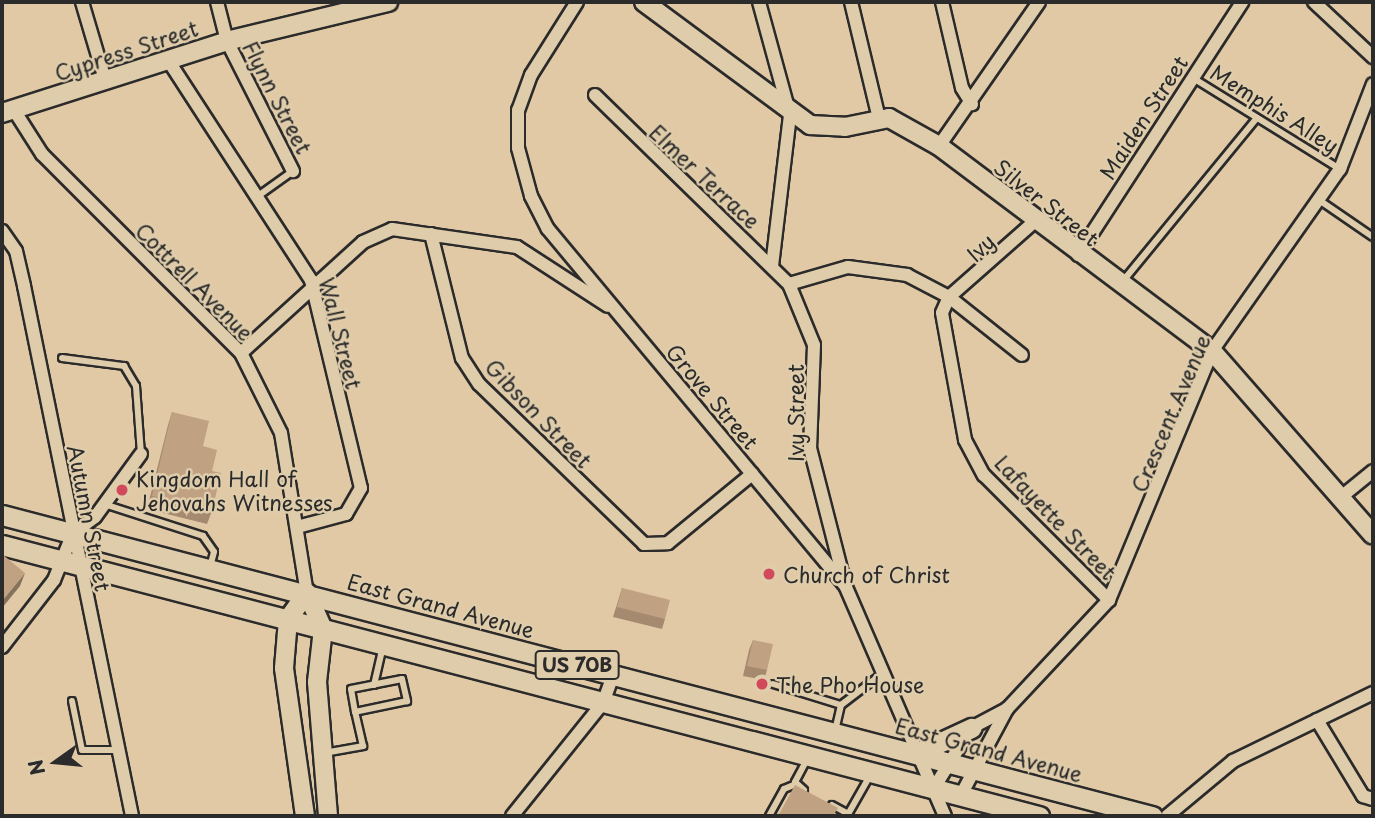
<!DOCTYPE html>
<style>
body{margin:0}
#map{position:relative;width:1375px;height:818px;overflow:hidden;background:#e2c9a5;font-family:"Playpen Sans",sans-serif}
div>[style]{position:absolute}
[style*='--x']{left:calc(var(--x)*1px);top:calc(var(--y)*1px);width:calc(var(--w)*1px);rotate:calc(var(--a)*1deg)}
.roads{filter:drop-shadow(2px 0 #2b2b2b) drop-shadow(-2px 0 #2b2b2b) drop-shadow(0 2px #2b2b2b) drop-shadow(0 -2px #2b2b2b)}
.lane>*{height:6px;margin:-3px;padding:0 3px;transform-origin:3px;border-radius:3px;background:#dfccaa}
.street>*{height:12px;margin:-6px;padding:0 6px;transform-origin:6px;border-radius:6px;background:#dfccaa}
.secondary>*{height:18px;margin:-9px;padding:0 9px;transform-origin:9px;border-radius:9px;background:#dfccaa}
.primary>*{height:19px;margin:-9.5px;padding:0 9.5px;transform-origin:9.5px;border-radius:9.5px;background:#dfccaa}
.wall>*{inset:0;background:#a58a70}
.shaded-wall>*{inset:0;background:#86715b}
.building>*{inset:0;background:#c0a182}
.dots>*{width:19px;height:19px;translate:-50% -50%;box-sizing:border-box;border:4px solid #dfccaa;border-radius:50%}
span{translate:-50% -50%;white-space:nowrap;text-align:center;line-height:1.15;-webkit-text-stroke:5px #dfccaa;paint-order:stroke}
.shield-label span{padding:2px 5px;background:#dfccaa;border:2px solid;border-radius:5px;-webkit-text-stroke-width:0}
.shield-label{font-size:19px;color:#2b2b2b;font-weight:700}
.street-label{font-size:21px;color:#2b2b2b}
.poi-label{font-size:21px;color:#2b2b2b}
.left{translate:0 -50%;text-align:left}
.frame{position:absolute;inset:0;border:4px solid #2b2b2b;pointer-events:none}
.north{position:absolute;left:21px;top:727px;width:70px;height:70px;-webkit-text-stroke:5px #dfccaa;paint-order:stroke;rotate:255deg;font-size:19px;font-weight:700;line-height:28px;text-align:center;color:#2b2b2b}
.north::after{content:'';display:block;margin:auto;width:24px;height:32px;background:#2b2b2b;clip-path:polygon(50% 0,100% 100%,50% 72%,0 100%)}
</style>
<div id="map">
<div class="roads">
<div class="lane">
<div style="--x:1193;--y:78;--w:173;--a:31.8"></div>
<div style="--x:258;--y:196;--w:43;--a:-35.5"></div>
<div style="--x:1319;--y:200;--w:65;--a:34.4"></div>
<div style="--x:1123;--y:281;--w:211;--a:-50.6"></div>
<div style="--x:62;--y:358;--w:63;--a:7.4"></div>
<div style="--x:124;--y:366;--w:23;--a:59"></div>
<div style="--x:136;--y:386;--w:68;--a:85.8"></div>
<div style="--x:104;--y:504;--w:104;--a:17.9"></div>
<div style="--x:203;--y:536;--w:19;--a:55"></div>
<div style="--x:214;--y:552;--w:16;--a:105"></div>
<div style="--x:773;--y:684;--w:71;--a:17.2"></div>
<div style="--x:841;--y:705;--w:53;--a:-37.3"></div>
<div style="--x:374;--y:685;--w:40;--a:-77"></div>
<div style="--x:72;--y:701;--w:50;--a:78.5"></div>
<div style="--x:82;--y:750;--w:36;--a:0"></div>
<div style="--x:835;--y:731;--w:27;--a:-77"></div>
<div style="--x:324;--y:753;--w:40;--a:-10"></div>
<div style="--x:363;--y:746;--w:35;--a:-103"></div>
<div style="--x:355;--y:712;--w:23;--a:-100"></div>
<div style="--x:351;--y:689;--w:52;--a:-11.1"></div>
<div style="--x:402;--y:679;--w:23;--a:77"></div>
<div style="--x:407;--y:701;--w:53;--a:168.1"></div>
<div style="--x:804;--y:790;--w:12;--a:-138"></div>
<div style="--x:795;--y:782;--w:26;--a:-62"></div>
<div style="--x:832;--y:805;--w:18;--a:29"></div>
<div style="--x:769;--y:816;--w:31;--a:-61"></div>
<div style="--x:784;--y:789;--w:13;--a:-23"></div>
<div style="--x:847;--y:816;--w:48;--a:-60.3"></div>
</div>
<div class="street">
<div style="--x:82;--y:2;--w:84;--a:73.5"></div>
<div style="--x:217;--y:2;--w:40;--a:75.6"></div>
<div style="--x:227;--y:41;--w:146;--a:63.1"></div>
<div style="--x:577;--y:2;--w:86;--a:122.2"></div>
<div style="--x:531;--y:75;--w:37;--a:110"></div>
<div style="--x:518;--y:110;--w:38;--a:90"></div>
<div style="--x:518;--y:148;--w:50;--a:74.8"></div>
<div style="--x:531;--y:196;--w:37;--a:63"></div>
<div style="--x:548;--y:229;--w:464;--a:50.2"></div>
<div style="--x:845;--y:585;--w:252;--a:66.6"></div>
<div style="--x:759;--y:2;--w:117;--a:74.7"></div>
<div style="--x:790;--y:115;--w:152;--a:96.8"></div>
<div style="--x:851;--y:2;--w:120;--a:76.5"></div>
<div style="--x:942;--y:2;--w:88;--a:76.9"></div>
<div style="--x:962;--y:88;--w:19;--a:58"></div>
<div style="--x:1314;--y:2;--w:81;--a:43"></div>
<div style="--x:168;--y:60;--w:262;--a:57"></div>
<div style="--x:311;--y:280;--w:214;--a:76.5"></div>
<div style="--x:361;--y:488;--w:30;--a:120"></div>
<div style="--x:346;--y:514;--w:51;--a:165.1"></div>
<div style="--x:595;--y:95;--w:271;--a:44.3"></div>
<div style="--x:789;--y:284;--w:66;--a:67.7"></div>
<div style="--x:814;--y:345;--w:103;--a:92.2"></div>
<div style="--x:810;--y:448;--w:136;--a:75.6"></div>
<div style="--x:14;--y:110;--w:52;--a:57.5"></div>
<div style="--x:42;--y:154;--w:281;--a:45"></div>
<div style="--x:241;--y:353;--w:89;--a:63.4"></div>
<div style="--x:281;--y:433;--w:162;--a:80.8"></div>
<div style="--x:939;--y:146;--w:175;--a:-55.2"></div>
<div style="--x:1034;--y:222;--w:113;--a:138.6"></div>
<div style="--x:949;--y:297;--w:17;--a:114"></div>
<div style="--x:942;--y:313;--w:129;--a:79.7"></div>
<div style="--x:965;--y:440;--w:40;--a:62"></div>
<div style="--x:984;--y:475;--w:177;--a:45"></div>
<div style="--x:2;--y:231;--w:24;--a:55"></div>
<div style="--x:16;--y:251;--w:36;--a:77"></div>
<div style="--x:24;--y:286;--w:541;--a:78.48"></div>
<div style="--x:431;--y:234;--w:128;--a:76"></div>
<div style="--x:462;--y:358;--w:31;--a:57"></div>
<div style="--x:479;--y:384;--w:230;--a:44.1"></div>
<div style="--x:644;--y:544;--w:24;--a:-2"></div>
<div style="--x:668;--y:543;--w:109;--a:-39.4"></div>
<div style="--x:1078;--y:255;--w:302;--a:-57"></div>
<div style="--x:789;--y:284;--w:61;--a:-16.1"></div>
<div style="--x:848;--y:267;--w:60;--a:7.7"></div>
<div style="--x:907;--y:275;--w:47;--a:27.6"></div>
<div style="--x:949;--y:297;--w:93;--a:38.5"></div>
<div style="--x:241;--y:353;--w:165;--a:-42.3"></div>
<div style="--x:363;--y:242;--w:32;--a:-24"></div>
<div style="--x:392;--y:229;--w:126;--a:8.2"></div>
<div style="--x:517;--y:247;--w:108;--a:33"></div>
<div style="--x:1341;--y:497;--w:41;--a:-39.1"></div>
<div style="--x:2;--y:647;--w:85;--a:-52.2"></div>
<div style="--x:54;--y:580;--w:51;--a:-68"></div>
<div style="--x:73;--y:533;--w:27;--a:-36"></div>
<div style="--x:95;--y:517;--w:78;--a:-53.9"></div>
<div style="--x:1317;--y:720;--w:89;--a:58.8"></div>
<div style="--x:1363;--y:796;--w:10;--a:17"></div>
<div style="--x:934;--y:788;--w:70;--a:-58.3"></div>
<div style="--x:971;--y:728;--w:41;--a:-27.8"></div>
<div style="--x:961;--y:795;--w:98;--a:-61.9"></div>
<div style="--x:1007;--y:709;--w:149;--a:-46.9"></div>
<div style="--x:1109;--y:600;--w:269;--a:-67.5"></div>
<div style="--x:1212;--y:351;--w:223;--a:-54.9"></div>
<div style="--x:1340;--y:169;--w:91;--a:-68.8"></div>
<div style="--x:512;--y:816;--w:145;--a:-51.2"></div>
<div style="--x:603;--y:703;--w:30;--a:-70"></div>
<div style="--x:1167;--y:816;--w:86;--a:-39.8"></div>
<div style="--x:1233;--y:761;--w:156;--a:-25.9"></div>
</div>
<div class="secondary">
<div style="--x:644;--y:2;--w:207;--a:36.5"></div>
<div style="--x:810;--y:125;--w:35;--a:3"></div>
<div style="--x:845;--y:127;--w:45;--a:-11.6"></div>
<div style="--x:889;--y:118;--w:57;--a:29.2"></div>
<div style="--x:939;--y:146;--w:341;--a:36.9"></div>
<div style="--x:1212;--y:351;--w:244;--a:48.8"></div>
<div style="--x:2;--y:113;--w:236;--a:-17.7"></div>
<div style="--x:227;--y:41;--w:166;--a:-13.6"></div>
<div style="--x:307;--y:593;--w:39;--a:66"></div>
<div style="--x:323;--y:629;--w:53;--a:96.5"></div>
<div style="--x:317;--y:682;--w:134;--a:85.3"></div>
<div style="--x:305;--y:816;--w:149;--a:-98.1"></div>
<div style="--x:284;--y:668;--w:49;--a:-85.3"></div>
<div style="--x:288;--y:619;--w:32;--a:-54"></div>
</div>
<div class="primary">
<div style="--x:2;--y:515;--w:1189;--a:14.67"></div>
<div style="--x:2;--y:545;--w:1072;--a:14.65"></div>
<div style="--x:917;--y:753;--w:60;--a:-24.8"></div>
</div>
</div>
<div class="wall">
<div style="clip-path:polygon(172px 412px,203px 446px,212px 471px,212px 511px,207px 524px,147px 509px,168px 425px)"></div>
<div style="clip-path:polygon(622px 588px,665px 619px,662px 629px,613px 617px)"></div>
<div style="clip-path:polygon(753px 640px,767px 670px,764px 680px,743px 676px,749px 650px)"></div>
</div>
<div class="shaded-wall">
<div style="clip-path:polygon(25px 573px,20px 586px,2px 608px,2px 601px)"></div>
</div>
<div class="building">
<div style="clip-path:polygon(172px 412px,209px 421px,203px 446px,217px 450px,212px 471px,221px 473px,212px 511px,152px 496px)"></div>
<div style="clip-path:polygon(2px 554px,25px 573px,2px 601px)"></div>
<div style="clip-path:polygon(622px 588px,670px 600px,665px 619px,617px 607px)"></div>
<div style="clip-path:polygon(753px 640px,773px 644px,767px 670px,747px 666px)"></div>
<div style="clip-path:polygon(795px 785px,838px 808px,833px 816px,778px 816px)"></div>
</div>
<div class="dots">
<div style="left:122px;top:490px;background:#d1495b"></div>
<div style="left:769px;top:574px;background:#d1495b"></div>
<div style="left:762px;top:684px;background:#d1495b"></div>
</div>
<div class="shield-label">
<span style="left:577px;top:665px">US 70B</span>
</div>
<div class="street-label">
<span style="left:126px;top:50px;rotate:-18deg">Cypress Street</span>
<span style="left:278px;top:97px;rotate:63deg">Flynn Street</span>
<span style="left:1275px;top:108px;rotate:32deg">Memphis Alley</span>
<span style="left:1143px;top:117px;rotate:-57deg">Maiden Street</span>
<span style="left:705px;top:176px;rotate:43deg">Elmer Terrace</span>
<span style="left:1047px;top:202px;rotate:38deg">Silver Street</span>
<span style="left:980px;top:247px;rotate:-44deg">Ivy</span>
<span style="left:195px;top:281px;rotate:45deg">Cottrell Avenue</span>
<span style="left:341px;top:333px;rotate:76deg">Wall Street</span>
<span style="left:713px;top:396px;rotate:50deg">Grove Street</span>
<span style="left:539px;top:413px;rotate:46deg">Gibson Street</span>
<span style="left:795px;top:413px;rotate:-90deg">Ivy Street</span>
<span style="left:1170px;top:413px;rotate:-67deg">Crescent Avenue</span>
<span style="left:1056px;top:517px;rotate:46deg">Lafayette Street</span>
<span style="left:90px;top:518px;rotate:79deg">Autumn Street</span>
<span style="left:441px;top:605px;rotate:15deg">East Grand Avenue</span>
<span style="left:989px;top:749px;rotate:15deg">East Grand Avenue</span>
</div>
<div class="poi-label">
<span class="left" style="left:136px;top:490px">Kingdom Hall of<br>Jehovahs Witnesses</span>
<span class="left" style="left:783px;top:574px">Church of Christ</span>
<span class="left" style="left:776px;top:684px">The Pho House</span>
</div>
<div class="frame"></div>
<div class="north">N</div>
</div>
